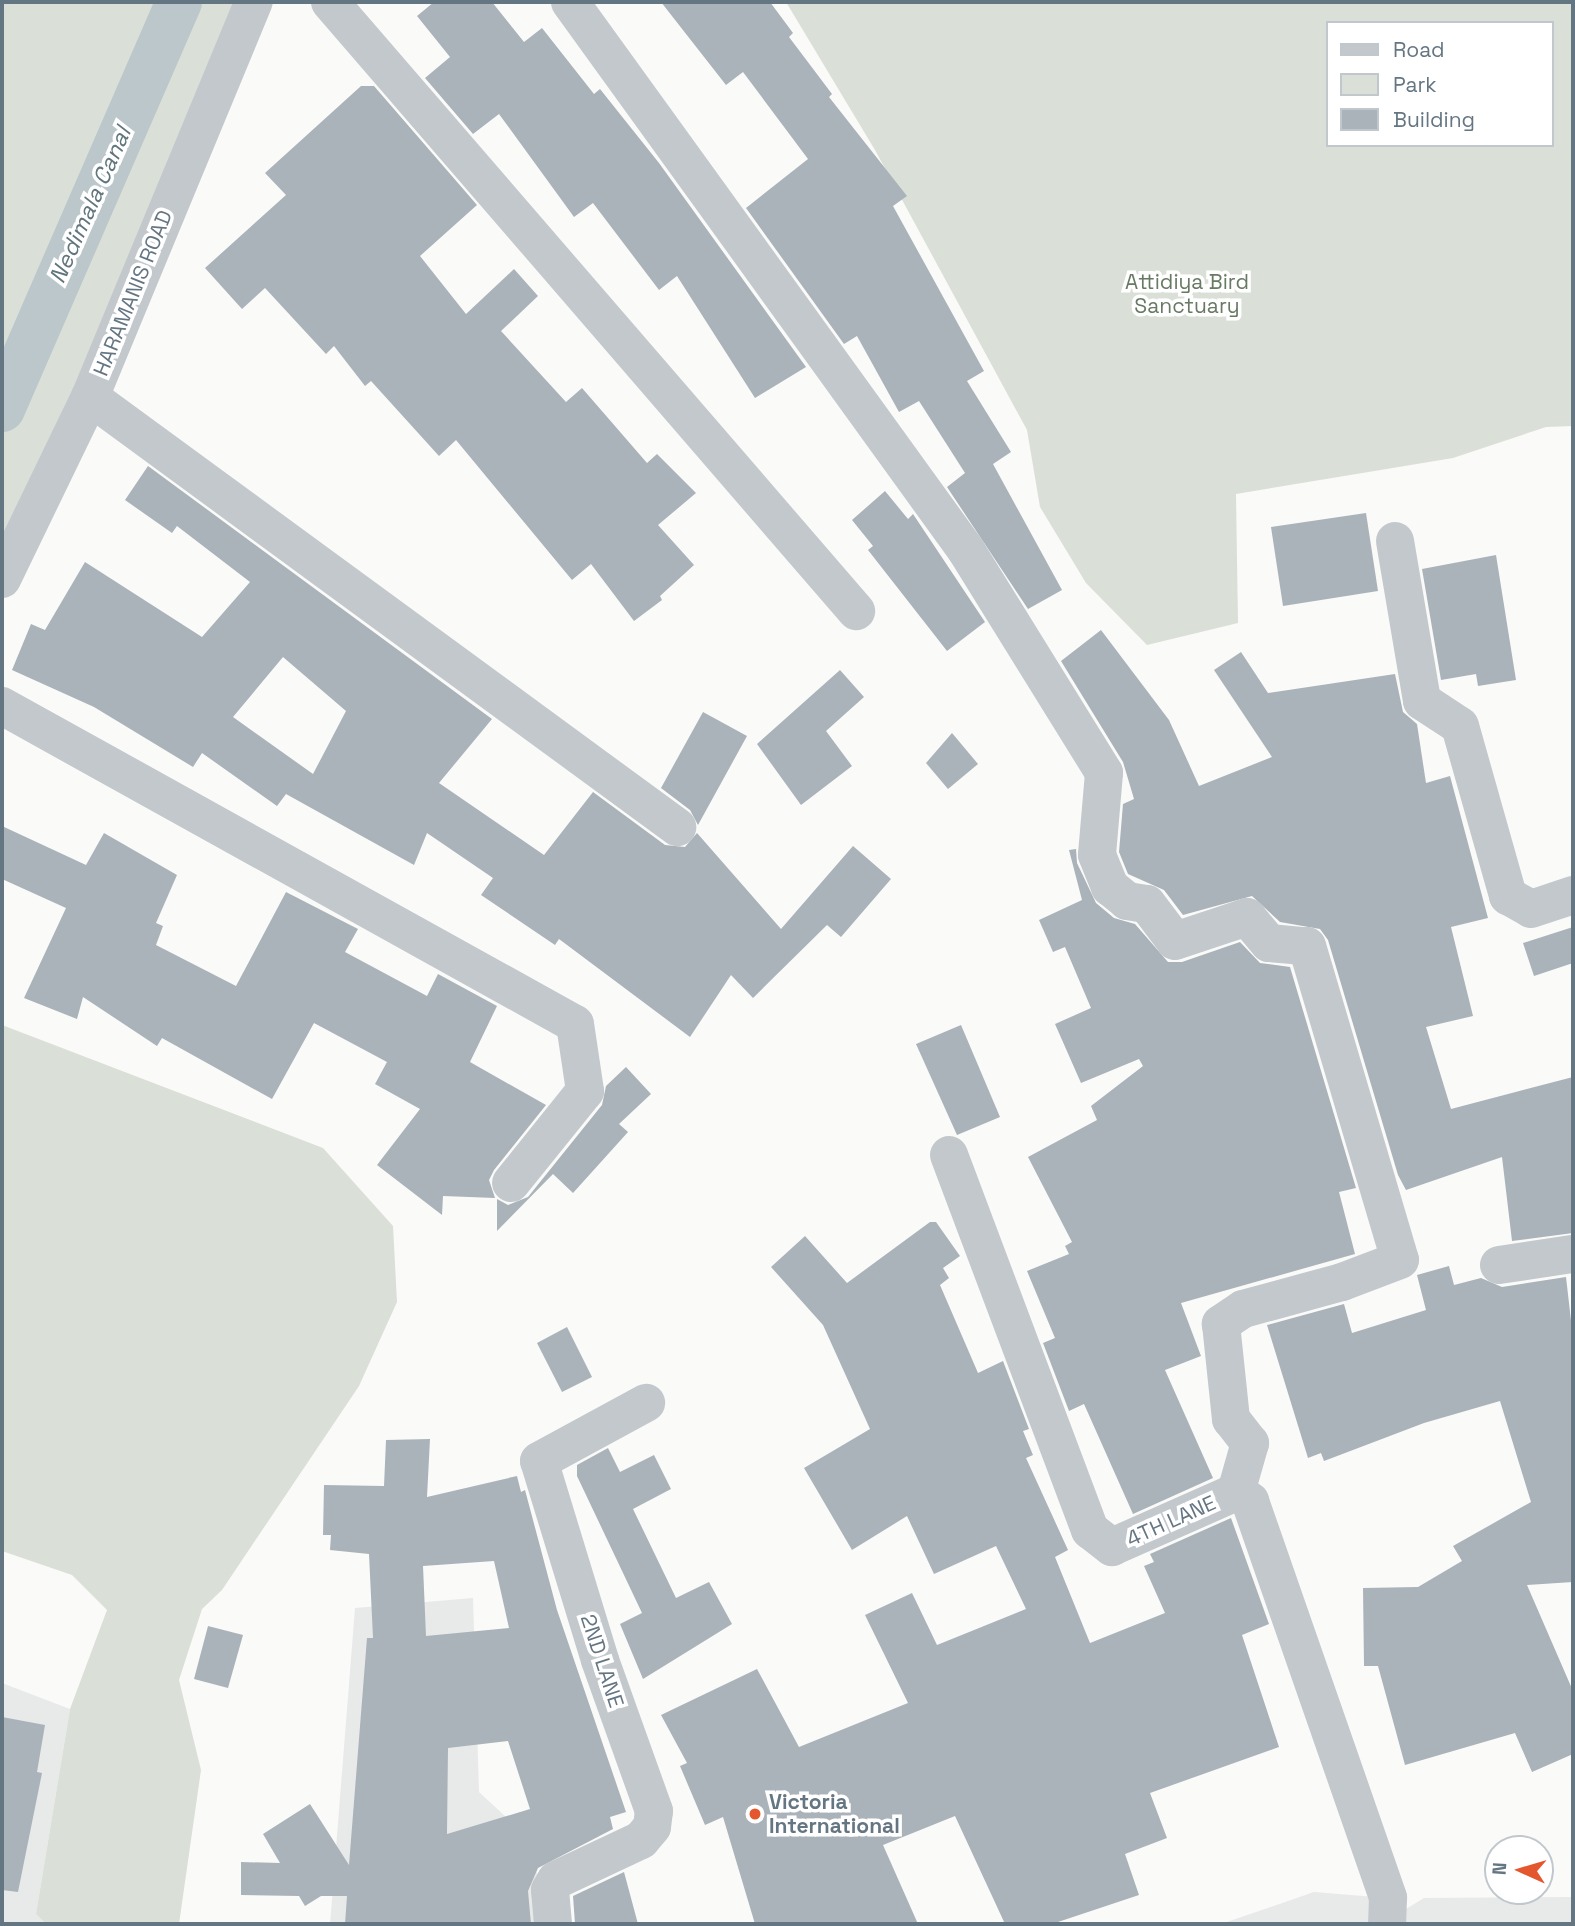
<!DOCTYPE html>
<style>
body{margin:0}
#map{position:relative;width:1575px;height:1926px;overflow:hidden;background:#fafaf8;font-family:"Space Grotesk",sans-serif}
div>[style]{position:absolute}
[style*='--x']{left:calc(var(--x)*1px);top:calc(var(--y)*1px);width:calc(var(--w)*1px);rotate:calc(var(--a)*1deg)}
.built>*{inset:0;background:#e8e9e9}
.green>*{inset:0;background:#dadfd7}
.canal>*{height:46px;margin:-23px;padding:0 23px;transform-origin:23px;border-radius:23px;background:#bbc7cb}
.building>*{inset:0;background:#aab3b9}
.minor>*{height:38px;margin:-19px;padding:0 19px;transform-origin:19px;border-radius:19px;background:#c3c8cc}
.dots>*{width:19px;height:19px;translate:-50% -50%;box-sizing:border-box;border:4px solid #fff;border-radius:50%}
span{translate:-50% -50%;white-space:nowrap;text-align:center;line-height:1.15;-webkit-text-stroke:7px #fff;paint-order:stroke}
.park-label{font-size:21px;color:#687a64}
.street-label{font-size:21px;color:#657683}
.poi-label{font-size:21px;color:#657683;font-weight:700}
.left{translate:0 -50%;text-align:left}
.water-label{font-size:23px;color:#60757c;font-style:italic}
.frame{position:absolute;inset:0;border:4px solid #657683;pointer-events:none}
.legend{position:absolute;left:1326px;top:21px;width:228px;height:126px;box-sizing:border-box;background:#fff;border:2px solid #c1c8cd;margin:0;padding:9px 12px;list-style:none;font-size:21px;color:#657683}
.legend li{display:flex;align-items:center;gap:14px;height:35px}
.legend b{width:35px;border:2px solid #c1c8cd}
.north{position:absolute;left:1484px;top:1835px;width:70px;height:70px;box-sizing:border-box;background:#fff;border:2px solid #c1c8cd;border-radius:50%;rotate:274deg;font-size:19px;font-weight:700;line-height:28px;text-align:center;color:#657683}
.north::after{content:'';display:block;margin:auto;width:24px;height:32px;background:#e4572e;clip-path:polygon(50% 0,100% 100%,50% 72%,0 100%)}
</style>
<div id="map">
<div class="built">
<div style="clip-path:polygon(473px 1598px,479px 1792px,506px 1817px,528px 1861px,550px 1890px,553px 1924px,330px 1924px,355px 1608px)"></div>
<div style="clip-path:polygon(2px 1683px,70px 1709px,36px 1914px,46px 1924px,2px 1924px)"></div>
<div style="clip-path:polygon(1314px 1892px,1388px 1898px,1388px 1920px,1424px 1898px,1573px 1897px,1573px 1924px,1221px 1924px)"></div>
</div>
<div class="green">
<div style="clip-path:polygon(2px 2px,254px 2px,2px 579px)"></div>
<div style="clip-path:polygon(evenodd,786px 2px,1573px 2px,1573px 426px,1546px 427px,1453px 458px,1236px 494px,1238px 623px,1147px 645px,1086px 583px,1040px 507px,1027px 430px,875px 150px,786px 2px,1328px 23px,1552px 23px,1552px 145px,1328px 145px,1328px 23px)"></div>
<div style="clip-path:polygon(2px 1025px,323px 1148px,393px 1226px,397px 1302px,359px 1386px,222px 1590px,202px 1609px,179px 1680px,201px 1770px,179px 1924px,46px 1924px,36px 1914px,70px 1709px,107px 1610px,72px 1575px,2px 1551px)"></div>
</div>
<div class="canal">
<div style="--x:2;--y:409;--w:444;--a:-66.5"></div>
</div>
<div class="building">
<div style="clip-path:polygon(434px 2px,492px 2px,524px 42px,542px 28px,594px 94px,600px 89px,659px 163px,806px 367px,755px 398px,677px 276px,659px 290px,593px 203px,574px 217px,499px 114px,473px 134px,425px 78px,450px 57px,417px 16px)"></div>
<div style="clip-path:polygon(661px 2px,770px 2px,793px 33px,789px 37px,832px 94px,829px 97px,907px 196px,893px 206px,984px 371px,967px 381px,1011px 452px,993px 464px,1062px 590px,1028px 609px,947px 487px,965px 473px,919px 401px,899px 412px,857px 336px,844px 344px,746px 208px,808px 159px,743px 72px,726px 85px)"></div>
<div style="clip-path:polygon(361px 86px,374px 86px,477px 205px,420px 256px,466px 314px,514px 269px,538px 296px,501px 331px,566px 402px,582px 388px,647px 463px,657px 454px,696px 493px,658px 525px,694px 565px,660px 596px,662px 600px,634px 621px,591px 564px,572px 580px,456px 440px,439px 456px,371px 381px,365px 386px,334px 346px,326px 354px,265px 288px,242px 309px,205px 268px,286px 195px,265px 173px)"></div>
<div style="clip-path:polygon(evenodd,148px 466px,492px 719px,439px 783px,544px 855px,593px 792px,665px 845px,685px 847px,697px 833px,781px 929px,853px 846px,891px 879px,841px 937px,827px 925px,753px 998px,731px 975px,690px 1037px,559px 939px,555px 945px,481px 895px,493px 878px,427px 833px,414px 865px,286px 794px,277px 806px,202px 753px,193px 767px,94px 707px,12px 670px,31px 624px,45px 630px,85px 562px,202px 637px,250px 582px,177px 526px,172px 533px,125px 500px,148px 466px,283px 657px,346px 711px,313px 774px,233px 717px,283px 657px)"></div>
<div style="clip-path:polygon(885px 491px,908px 519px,913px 514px,985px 622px,947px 651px,868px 550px,873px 546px,852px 520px)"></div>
<div style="clip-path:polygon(1366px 513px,1378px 591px,1283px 606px,1271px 527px)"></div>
<div style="clip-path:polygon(1496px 555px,1516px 680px,1478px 686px,1476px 674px,1441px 680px,1422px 569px)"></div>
<div style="clip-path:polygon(1101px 630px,1169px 720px,1199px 786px,1272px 757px,1214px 670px,1241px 652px,1268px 693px,1395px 674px,1403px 712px,1417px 724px,1426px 783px,1450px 776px,1488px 918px,1451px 927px,1473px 1016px,1426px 1027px,1451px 1109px,1573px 1077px,1573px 1233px,1512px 1241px,1502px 1157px,1406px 1190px,1398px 1175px,1328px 940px,1320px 929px,1280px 922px,1252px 896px,1183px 915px,1164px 890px,1128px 874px,1119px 852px,1123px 804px,1134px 799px,1123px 762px,1061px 661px)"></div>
<div style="clip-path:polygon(840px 670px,864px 697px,826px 731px,852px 766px,801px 805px,757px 744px)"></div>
<div style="clip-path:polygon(703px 712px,747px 736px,698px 825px,690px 810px,661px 788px)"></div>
<div style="clip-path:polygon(952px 733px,978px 764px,948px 789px,926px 763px)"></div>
<div style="clip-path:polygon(2px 826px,86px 865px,104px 833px,177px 875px,156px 923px,163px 926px,156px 945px,236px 986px,286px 892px,358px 929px,345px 952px,427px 996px,438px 974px,497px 1006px,470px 1062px,546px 1105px,494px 1170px,489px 1180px,495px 1198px,443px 1196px,442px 1215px,377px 1165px,420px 1109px,375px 1084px,387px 1062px,314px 1023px,272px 1099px,162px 1038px,157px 1046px,83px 997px,77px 1019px,24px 998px,66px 908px,2px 879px)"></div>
<div style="clip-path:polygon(1076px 849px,1077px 863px,1096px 903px,1114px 918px,1135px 924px,1168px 962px,1182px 962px,1240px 942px,1260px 963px,1290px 967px,1356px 1188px,1339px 1192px,1355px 1254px,1181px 1303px,1201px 1356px,1165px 1370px,1213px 1478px,1133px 1514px,1084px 1404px,1069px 1411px,1043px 1343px,1055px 1338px,1027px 1271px,1069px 1254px,1065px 1246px,1072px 1242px,1028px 1157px,1097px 1120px,1091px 1106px,1143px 1066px,1139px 1059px,1081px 1083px,1055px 1024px,1091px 1008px,1065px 947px,1053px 952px,1039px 920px,1082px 900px,1069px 850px)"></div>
<div style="clip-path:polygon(1573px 927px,1573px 963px,1534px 976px,1523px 943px)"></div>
<div style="clip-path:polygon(961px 1025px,1000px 1117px,957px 1135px,916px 1044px)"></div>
<div style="clip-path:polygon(626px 1067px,651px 1094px,619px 1124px,628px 1132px,573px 1193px,553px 1174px,497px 1231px,497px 1199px,508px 1205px,528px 1197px,602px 1105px,606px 1086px)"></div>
<div style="clip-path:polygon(930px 1222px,936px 1222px,960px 1256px,943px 1268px,949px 1278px,940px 1285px,978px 1373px,1003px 1361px,1029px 1429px,1023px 1431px,1033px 1455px,1026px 1458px,1068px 1550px,1055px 1557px,1090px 1643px,1165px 1613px,1144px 1566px,1154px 1562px,1150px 1554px,1231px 1518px,1269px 1624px,1242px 1635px,1279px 1747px,1150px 1793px,1167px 1838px,1125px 1854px,1139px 1895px,1052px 1924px,1005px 1924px,955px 1816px,883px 1845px,918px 1924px,755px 1924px,723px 1817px,705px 1825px,680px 1766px,687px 1763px,661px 1715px,757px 1669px,799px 1747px,908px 1703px,865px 1615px,912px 1593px,937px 1645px,1026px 1609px,996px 1546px,934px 1574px,907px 1516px,852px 1550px,804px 1468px,870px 1429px,823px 1325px,771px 1267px,805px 1236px,847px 1283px)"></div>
<div style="clip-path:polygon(1449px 1266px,1454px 1285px,1481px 1278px,1502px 1287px,1566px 1277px,1573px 1338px,1573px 1582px,1527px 1585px,1573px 1691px,1573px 1754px,1532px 1772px,1515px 1733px,1405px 1765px,1378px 1666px,1364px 1666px,1363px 1588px,1418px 1587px,1462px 1561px,1453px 1546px,1531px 1502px,1500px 1401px,1424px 1423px,1324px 1461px,1321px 1453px,1308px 1458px,1267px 1325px,1344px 1304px,1352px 1333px,1426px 1310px,1417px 1275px)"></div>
<div style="clip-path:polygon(567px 1327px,592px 1377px,562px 1392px,537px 1343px)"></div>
<div style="clip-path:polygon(evenodd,430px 1439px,427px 1497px,517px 1476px,521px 1492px,525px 1490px,557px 1610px,626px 1812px,610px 1817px,613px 1829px,538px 1868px,528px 1891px,531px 1924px,345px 1924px,347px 1896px,321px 1896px,305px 1906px,299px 1896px,241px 1895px,241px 1862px,280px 1863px,263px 1834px,310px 1804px,349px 1865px,367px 1638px,373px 1638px,369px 1554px,330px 1550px,331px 1535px,323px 1535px,324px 1485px,384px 1486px,386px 1440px,430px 1439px,494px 1561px,509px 1628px,426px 1636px,423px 1566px,494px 1561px,430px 1439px,508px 1741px,530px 1809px,447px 1834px,448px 1748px,508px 1741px)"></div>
<div style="clip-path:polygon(608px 1448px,620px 1472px,654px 1455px,671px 1489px,633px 1509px,676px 1598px,709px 1582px,732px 1624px,643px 1679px,620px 1624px,642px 1613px,577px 1476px,577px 1465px)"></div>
<div style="clip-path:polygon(208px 1626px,243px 1635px,228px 1688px,194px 1679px)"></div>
<div style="clip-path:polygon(2px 1717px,45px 1725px,37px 1772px,42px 1773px,18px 1892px,2px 1890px)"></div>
<div style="clip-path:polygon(624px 1872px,638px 1924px,575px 1924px,573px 1896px)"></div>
</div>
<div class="minor">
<div style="--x:330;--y:2;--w:805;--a:49.18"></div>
<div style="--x:570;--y:2;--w:676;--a:54.15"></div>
<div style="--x:966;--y:550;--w:262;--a:58.2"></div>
<div style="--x:1104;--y:773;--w:82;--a:94.9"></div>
<div style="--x:1097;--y:855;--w:35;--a:68"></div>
<div style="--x:1110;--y:887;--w:22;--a:39"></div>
<div style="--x:1127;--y:901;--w:20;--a:9"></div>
<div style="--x:1147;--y:904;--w:46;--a:52.9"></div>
<div style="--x:1175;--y:941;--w:76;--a:-18.4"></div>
<div style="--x:1247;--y:917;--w:34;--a:50"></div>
<div style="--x:1269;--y:943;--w:38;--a:5"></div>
<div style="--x:1307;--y:946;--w:327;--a:73.5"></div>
<div style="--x:1400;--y:1260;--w:62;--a:159.2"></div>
<div style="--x:1342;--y:1282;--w:103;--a:164.7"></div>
<div style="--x:1243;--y:1309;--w:27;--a:146"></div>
<div style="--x:1221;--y:1324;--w:96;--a:84"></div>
<div style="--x:1231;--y:1419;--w:31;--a:52"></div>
<div style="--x:1250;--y:1443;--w:51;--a:105.9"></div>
<div style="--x:90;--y:397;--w:728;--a:36.22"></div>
<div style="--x:1395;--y:541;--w:162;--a:80.4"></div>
<div style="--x:1422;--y:701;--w:45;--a:33.3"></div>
<div style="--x:1460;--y:726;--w:177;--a:74.2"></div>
<div style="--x:1508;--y:896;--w:26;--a:29"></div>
<div style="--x:1531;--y:909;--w:44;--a:-18.4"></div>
<div style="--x:2;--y:579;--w:202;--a:-64.2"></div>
<div style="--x:90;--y:397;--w:428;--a:-67.5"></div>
<div style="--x:2;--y:706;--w:655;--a:29.03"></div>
<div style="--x:575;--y:1024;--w:68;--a:81.5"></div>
<div style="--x:585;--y:1091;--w:118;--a:128.8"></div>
<div style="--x:949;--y:1155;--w:401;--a:69.4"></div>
<div style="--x:1090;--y:1530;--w:28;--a:38"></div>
<div style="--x:1112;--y:1547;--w:136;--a:-23.9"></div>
<div style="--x:1236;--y:1492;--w:17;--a:33"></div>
<div style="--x:1250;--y:1501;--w:420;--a:70.8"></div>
<div style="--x:1388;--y:1898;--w:26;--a:92"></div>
<div style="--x:1499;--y:1265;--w:75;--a:-8.5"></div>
<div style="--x:553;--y:1924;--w:34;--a:-95"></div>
<div style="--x:550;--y:1890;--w:12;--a:-59"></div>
<div style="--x:556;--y:1880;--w:94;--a:-25.2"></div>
<div style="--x:641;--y:1840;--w:17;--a:-50"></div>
<div style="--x:652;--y:1827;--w:16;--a:-83"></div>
<div style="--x:654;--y:1811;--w:160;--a:-109.7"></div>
<div style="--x:600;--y:1660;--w:208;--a:-107"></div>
<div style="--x:539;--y:1461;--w:122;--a:-28.5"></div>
</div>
<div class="dots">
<div style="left:755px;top:1814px;background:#e4572e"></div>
</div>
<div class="park-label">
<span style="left:1187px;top:294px">Attidiya Bird<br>Sanctuary</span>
</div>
<div class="street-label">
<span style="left:133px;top:293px;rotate:-68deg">HARAMANIS ROAD</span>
<span style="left:1171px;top:1521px;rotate:-24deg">4TH LANE</span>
<span style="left:602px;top:1661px;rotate:72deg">2ND LANE</span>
</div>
<div class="poi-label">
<span class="left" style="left:769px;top:1814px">Victoria<br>International</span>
</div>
<div class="water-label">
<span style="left:90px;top:205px;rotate:-66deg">Nedimala Canal</span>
</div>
<div class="frame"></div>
<ul class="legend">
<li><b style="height:9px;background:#c3c8cc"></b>Road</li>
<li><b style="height:19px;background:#dadfd7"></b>Park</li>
<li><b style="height:19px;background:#aab3b9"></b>Building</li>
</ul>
<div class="north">N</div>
</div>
